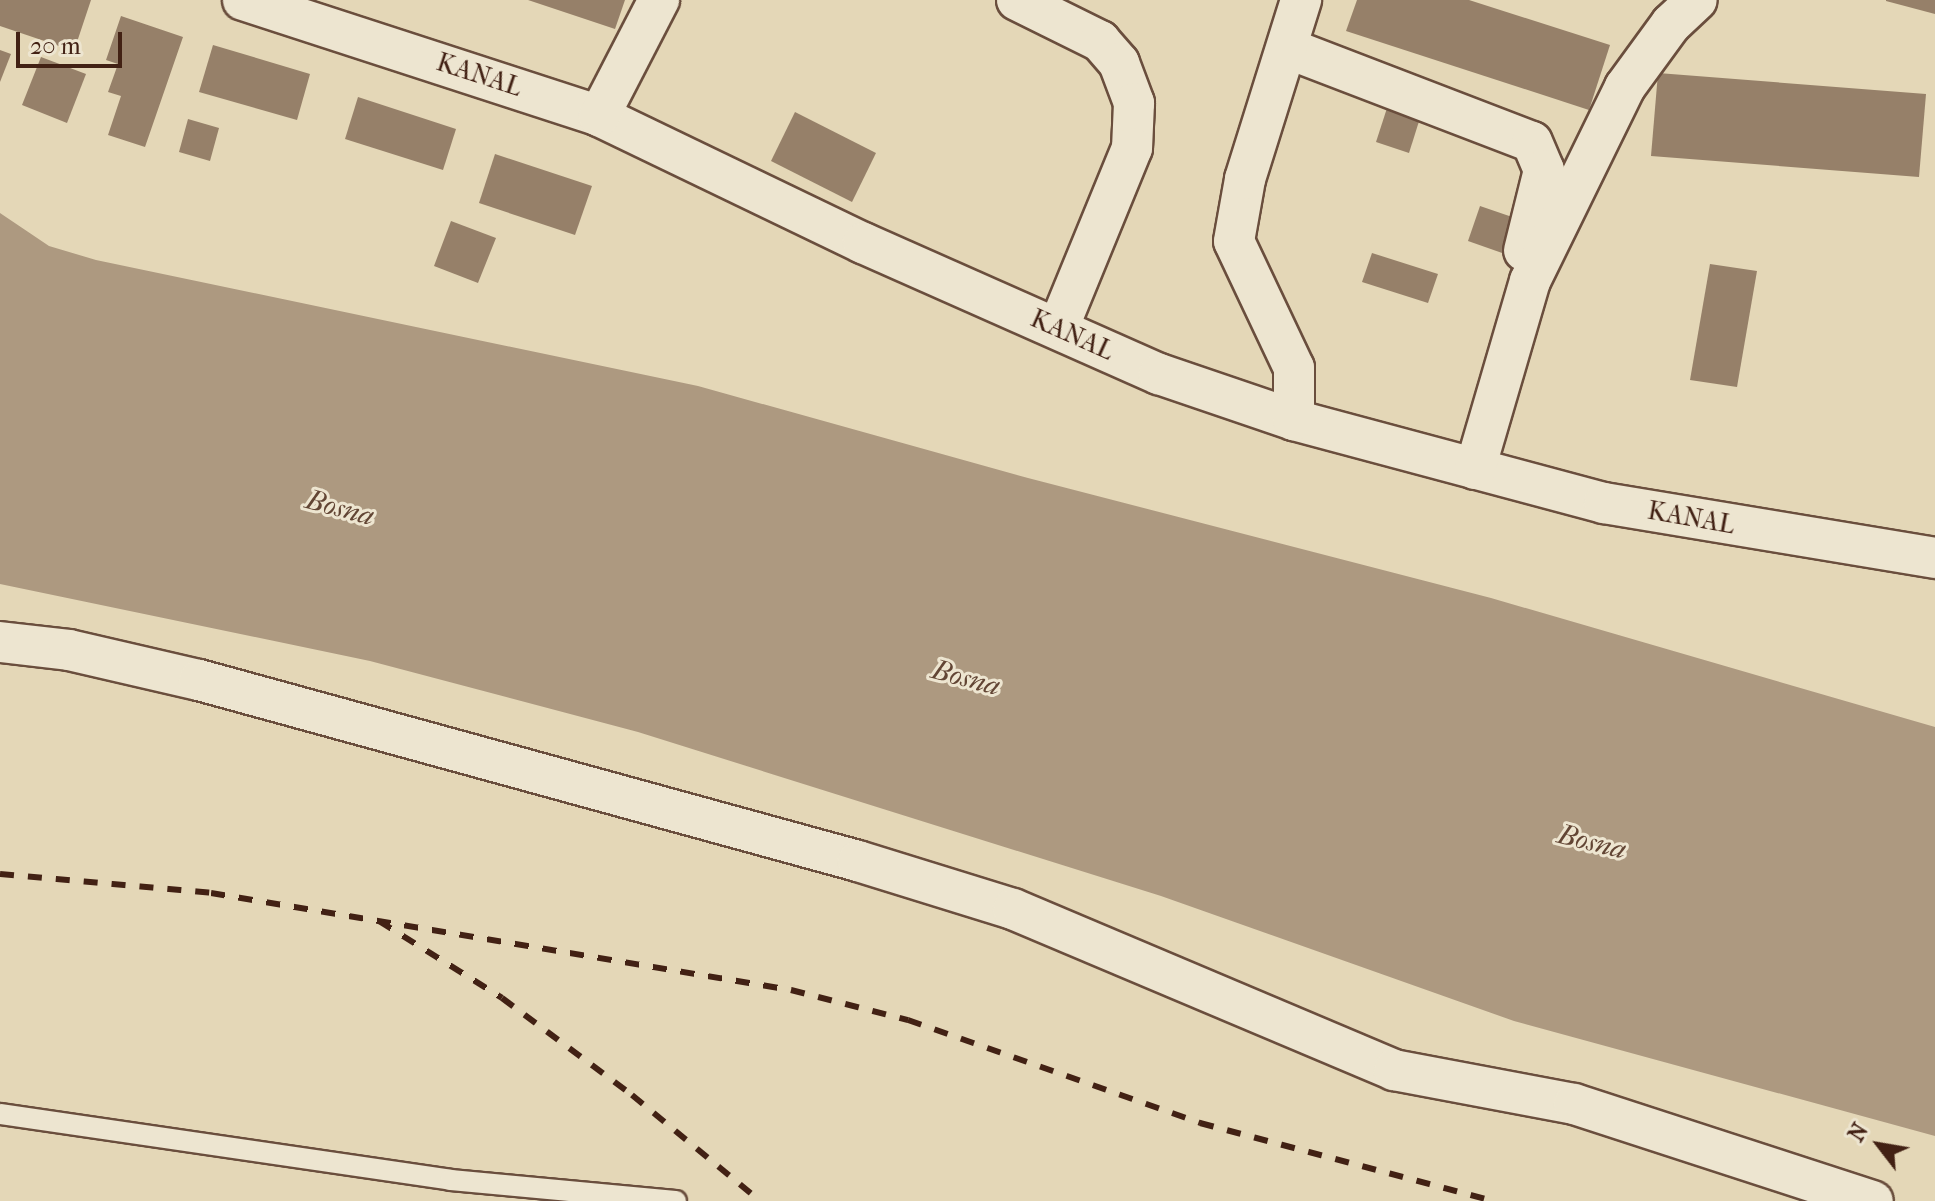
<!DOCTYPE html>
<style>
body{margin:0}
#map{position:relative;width:1935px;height:1201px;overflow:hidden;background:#e4d7b7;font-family:"IM FELL French Canon",serif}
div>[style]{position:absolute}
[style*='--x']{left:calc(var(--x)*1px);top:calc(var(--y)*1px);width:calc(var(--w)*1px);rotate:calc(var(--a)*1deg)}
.water>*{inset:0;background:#ad9980}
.building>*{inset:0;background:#968069}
.roads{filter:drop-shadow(2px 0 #6a4e3d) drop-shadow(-2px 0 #6a4e3d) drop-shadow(0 2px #6a4e3d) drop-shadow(0 -2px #6a4e3d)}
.service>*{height:20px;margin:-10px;padding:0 10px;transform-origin:10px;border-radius:10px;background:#ede5d0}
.minor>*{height:40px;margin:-20px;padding:0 20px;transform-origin:20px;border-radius:20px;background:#ede5d0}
.rail>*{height:6px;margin-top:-3px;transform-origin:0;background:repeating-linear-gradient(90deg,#422114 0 14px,transparent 0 28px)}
span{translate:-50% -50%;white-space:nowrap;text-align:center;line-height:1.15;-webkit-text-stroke:6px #ede5d0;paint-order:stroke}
.street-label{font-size:26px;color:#422114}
.water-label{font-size:28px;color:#624534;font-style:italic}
.north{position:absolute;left:1839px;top:1105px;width:80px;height:80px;-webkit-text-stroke:6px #ede5d0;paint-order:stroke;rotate:301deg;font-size:22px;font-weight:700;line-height:32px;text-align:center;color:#422114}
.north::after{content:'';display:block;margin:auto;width:28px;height:36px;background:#422114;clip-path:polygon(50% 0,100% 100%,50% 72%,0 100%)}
.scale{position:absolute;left:16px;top:32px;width:106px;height:36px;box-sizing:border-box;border:4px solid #422114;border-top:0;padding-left:10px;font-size:24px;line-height:28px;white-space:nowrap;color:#422114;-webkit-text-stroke:6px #ede5d0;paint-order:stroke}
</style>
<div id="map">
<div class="water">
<div style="clip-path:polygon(0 213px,49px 246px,96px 260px,698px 386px,1028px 478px,1491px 598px,1935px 727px,1935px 1136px,1514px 1021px,1161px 896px,638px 732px,370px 661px,0 584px)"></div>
</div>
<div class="building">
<div style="clip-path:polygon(0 0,91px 0,74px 51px,0 26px)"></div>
<div style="clip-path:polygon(528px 0,625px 0,615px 29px)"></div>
<div style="clip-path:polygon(1357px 0,1469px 0,1610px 45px,1589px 110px,1346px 31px)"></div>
<div style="clip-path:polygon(1935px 0,1935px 14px,1886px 1px,1886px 0)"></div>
<div style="clip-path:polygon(121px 16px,183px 37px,145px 147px,108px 135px,121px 96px,108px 92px,118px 64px,106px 60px)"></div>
<div style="clip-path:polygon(213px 45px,310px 74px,297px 120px,199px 92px)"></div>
<div style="clip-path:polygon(0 50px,11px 54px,0 82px)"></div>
<div style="clip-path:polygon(41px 57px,86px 74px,67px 123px,22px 105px)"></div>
<div style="clip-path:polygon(1658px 73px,1926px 94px,1919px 177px,1651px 156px)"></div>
<div style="clip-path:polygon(358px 97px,456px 129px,443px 170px,345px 139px)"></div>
<div style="clip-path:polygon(1388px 105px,1421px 115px,1409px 153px,1376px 142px)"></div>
<div style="clip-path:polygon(795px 112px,876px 153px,852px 202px,771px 161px)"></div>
<div style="clip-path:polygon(188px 119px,219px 128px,210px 161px,179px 152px)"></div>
<div style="clip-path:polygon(495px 154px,592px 186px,575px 235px,479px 203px)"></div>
<div style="clip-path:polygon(1480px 206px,1518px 219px,1505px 254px,1468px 241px)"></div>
<div style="clip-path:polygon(451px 221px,496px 238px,478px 283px,434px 266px)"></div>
<div style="clip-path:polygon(1372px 253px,1438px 274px,1428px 303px,1362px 282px)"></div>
<div style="clip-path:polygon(1710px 264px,1757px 271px,1737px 387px,1690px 380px)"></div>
</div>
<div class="roads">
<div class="service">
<div style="--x:0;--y:1114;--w:455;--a:8.3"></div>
<div style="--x:450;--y:1180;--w:227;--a:5.3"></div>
</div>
<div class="minor">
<div style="--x:243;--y:0;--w:374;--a:18"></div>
<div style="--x:599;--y:116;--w:293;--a:25.7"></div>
<div style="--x:863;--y:243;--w:324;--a:23.9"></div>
<div style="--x:1159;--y:374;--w:143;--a:18.8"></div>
<div style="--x:1294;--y:420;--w:321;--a:15"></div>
<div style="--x:1604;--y:503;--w:336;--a:9.4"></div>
<div style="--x:1017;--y:0;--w:93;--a:26.3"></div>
<div style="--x:1100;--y:41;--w:29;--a:49"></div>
<div style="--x:1119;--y:63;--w:43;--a:69.4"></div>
<div style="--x:1134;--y:103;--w:45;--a:92.5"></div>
<div style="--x:1132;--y:148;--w:195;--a:112.3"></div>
<div style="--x:1287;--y:48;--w:262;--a:21"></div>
<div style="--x:1532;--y:142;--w:30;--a:67"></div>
<div style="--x:1544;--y:170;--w:83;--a:103.9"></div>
<div style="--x:599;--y:116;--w:131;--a:-62.7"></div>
<div style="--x:1294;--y:420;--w:52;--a:-90"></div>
<div style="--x:1294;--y:368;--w:140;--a:-115.3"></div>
<div style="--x:1234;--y:241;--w:63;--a:-79.9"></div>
<div style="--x:1245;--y:179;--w:188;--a:-72.6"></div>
<div style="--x:1475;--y:469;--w:196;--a:-73.7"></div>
<div style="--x:1530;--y:281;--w:216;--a:-63.9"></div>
<div style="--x:1625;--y:87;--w:78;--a:-53.9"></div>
<div style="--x:1671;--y:24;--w:35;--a:-43"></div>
<div style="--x:0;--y:642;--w:69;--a:6.6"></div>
<div style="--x:69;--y:650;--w:133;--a:13"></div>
<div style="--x:199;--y:680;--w:683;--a:15.36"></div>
<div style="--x:858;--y:861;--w:162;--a:17.2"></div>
<div style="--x:1013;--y:909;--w:414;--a:22.9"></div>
<div style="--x:1394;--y:1070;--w:183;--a:10.7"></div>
<div style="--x:1574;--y:1104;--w:314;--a:18"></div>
</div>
</div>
<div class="rail">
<div style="--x:0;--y:874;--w:212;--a:5.1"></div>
<div style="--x:211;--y:893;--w:588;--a:9.49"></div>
<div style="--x:791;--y:990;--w:121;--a:14.4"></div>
<div style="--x:908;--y:1020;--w:310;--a:19.4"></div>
<div style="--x:1200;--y:1123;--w:303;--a:14.9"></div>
<div style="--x:379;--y:921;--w:145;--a:32"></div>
<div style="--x:502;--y:998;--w:162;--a:36.7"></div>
<div style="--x:632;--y:1095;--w:166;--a:39.6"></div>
</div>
<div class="street-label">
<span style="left:479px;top:75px;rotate:18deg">KANAL</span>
<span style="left:1072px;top:335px;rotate:24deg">KANAL</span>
<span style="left:1691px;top:518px;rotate:10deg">KANAL</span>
</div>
<div class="water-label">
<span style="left:340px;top:508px;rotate:15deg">Bosna</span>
<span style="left:966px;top:678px;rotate:15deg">Bosna</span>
<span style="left:1592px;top:842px;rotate:14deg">Bosna</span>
</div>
<div class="north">N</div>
<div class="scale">20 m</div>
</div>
